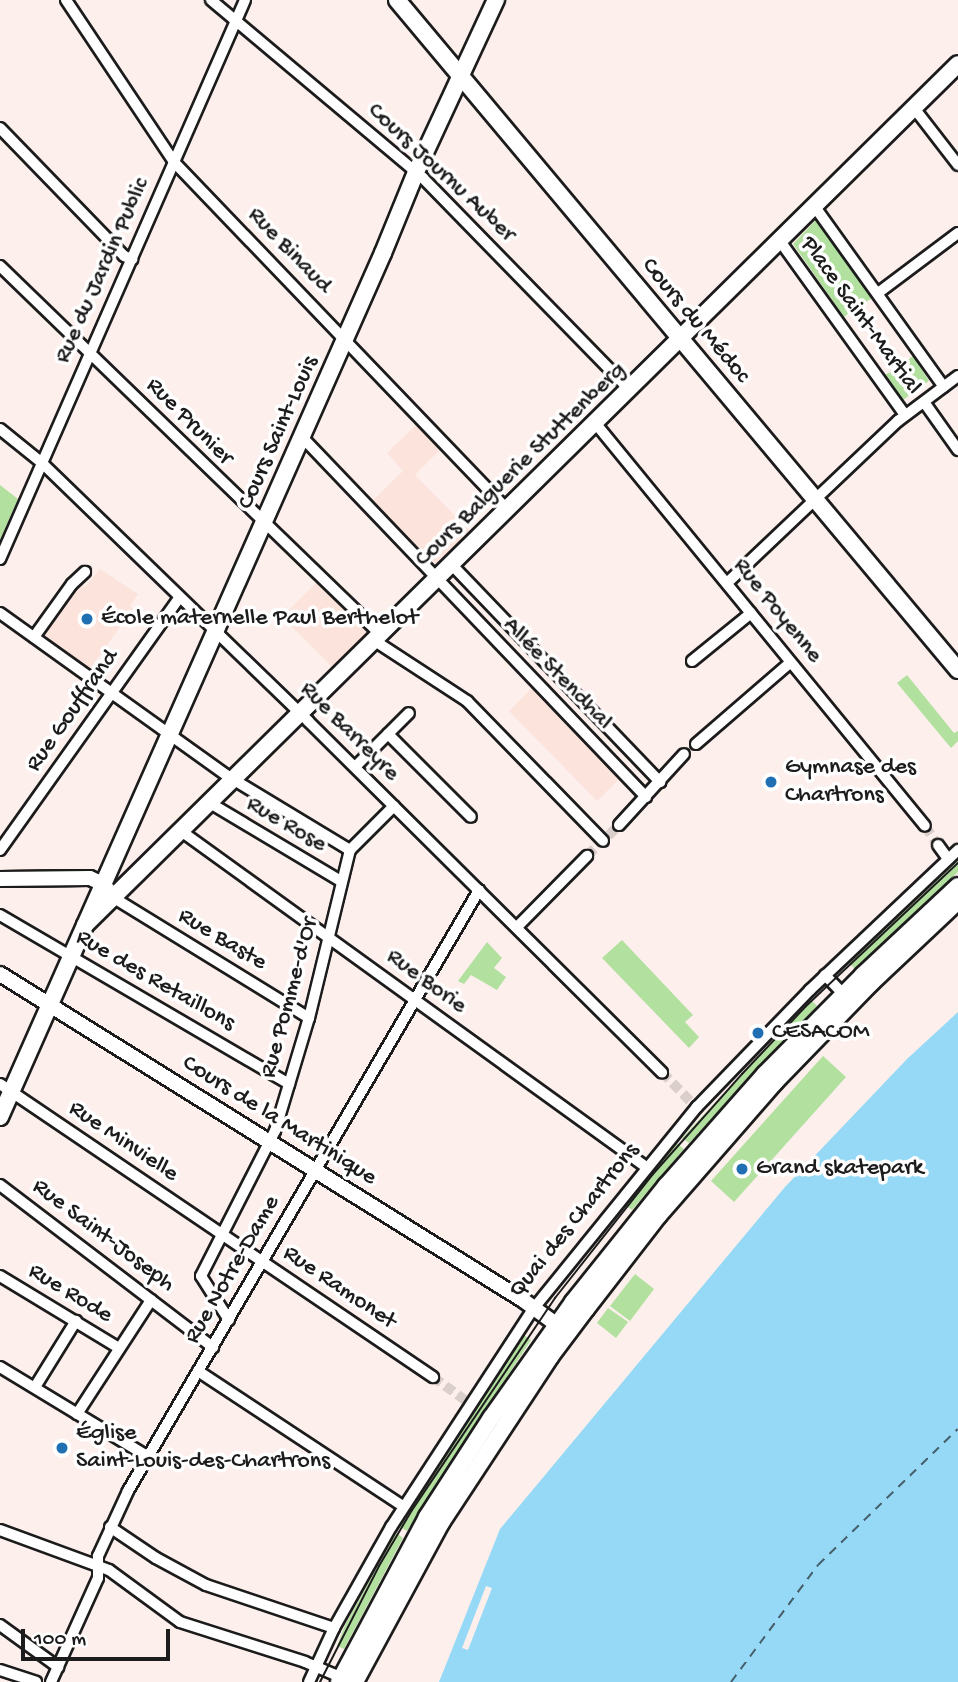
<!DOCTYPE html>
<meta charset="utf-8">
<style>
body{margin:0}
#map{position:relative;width:958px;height:1682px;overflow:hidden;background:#fdefeb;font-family:"Gochi Hand",sans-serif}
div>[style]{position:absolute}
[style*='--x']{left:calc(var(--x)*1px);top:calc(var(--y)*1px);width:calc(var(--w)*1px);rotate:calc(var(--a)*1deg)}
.built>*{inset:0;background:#fce4dd}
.green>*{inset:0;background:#b2e09f}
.water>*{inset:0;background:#95d9f7}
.pier>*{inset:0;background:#fdefeb}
.ferry>*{height:2px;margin-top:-1px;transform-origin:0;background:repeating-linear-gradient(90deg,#465e69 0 9px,transparent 0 16px)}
.minor-tunnel>*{height:10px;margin-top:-5px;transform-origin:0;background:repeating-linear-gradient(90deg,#dbcfcc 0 10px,transparent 0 15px)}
.roads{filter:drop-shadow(2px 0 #1c1c1c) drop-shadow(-2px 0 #1c1c1c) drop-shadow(0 2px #1c1c1c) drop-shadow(0 -2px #1c1c1c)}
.minor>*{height:10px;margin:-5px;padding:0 5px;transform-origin:5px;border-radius:5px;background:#fff}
.tertiary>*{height:14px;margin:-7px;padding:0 7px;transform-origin:7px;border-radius:7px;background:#fff}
.secondary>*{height:16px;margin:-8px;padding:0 8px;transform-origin:8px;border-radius:8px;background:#fff}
.tram>*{height:2px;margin:-1px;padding:0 1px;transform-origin:1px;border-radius:1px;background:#1c1c1c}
.dots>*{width:19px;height:19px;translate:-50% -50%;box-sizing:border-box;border:4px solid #fff;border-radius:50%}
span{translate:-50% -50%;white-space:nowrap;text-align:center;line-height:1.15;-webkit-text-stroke:7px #fff;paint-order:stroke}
.street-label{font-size:24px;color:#1c1c1c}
.poi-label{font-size:24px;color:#1c1c1c}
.left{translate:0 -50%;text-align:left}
.scale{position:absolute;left:21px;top:1629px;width:149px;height:32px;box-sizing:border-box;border:4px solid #1c1c1c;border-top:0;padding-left:9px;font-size:21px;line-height:24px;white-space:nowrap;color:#1c1c1c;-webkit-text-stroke:5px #fff;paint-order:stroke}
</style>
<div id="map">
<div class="built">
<div style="clip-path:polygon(418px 423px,442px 448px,415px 475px,471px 532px,437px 566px,372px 501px,403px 471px,387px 453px)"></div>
<div style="clip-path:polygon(100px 569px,138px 594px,130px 606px,133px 609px,89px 670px,39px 634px,80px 583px,85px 587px)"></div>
<div style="clip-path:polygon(317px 582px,369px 632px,333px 668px,282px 617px)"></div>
<div style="clip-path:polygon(533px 687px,620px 778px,597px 801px,509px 711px)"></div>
</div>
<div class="green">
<div style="clip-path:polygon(817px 219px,872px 298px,863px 304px,856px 297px,849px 302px,853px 310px,844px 317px,793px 244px)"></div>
<div style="clip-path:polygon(913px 356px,929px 381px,903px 400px,885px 375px,892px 371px,896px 377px,910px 368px,906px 361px)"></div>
<div style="clip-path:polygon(0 485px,18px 499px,0 540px)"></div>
<div style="clip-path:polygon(907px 675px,954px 733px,958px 731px,958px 741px,951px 748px,897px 683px)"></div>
<div style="clip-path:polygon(958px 861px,958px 872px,855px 969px,849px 963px)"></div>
<div style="clip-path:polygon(622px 940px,693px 1015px,685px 1022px,699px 1037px,689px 1048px,602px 958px)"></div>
<div style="clip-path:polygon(487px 942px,502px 958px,494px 968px,506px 977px,497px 990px,471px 975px,464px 984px,458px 981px)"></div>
<div style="clip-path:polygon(811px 1000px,817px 1006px,689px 1143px,682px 1138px)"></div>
<div style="clip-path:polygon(823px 1056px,846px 1077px,734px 1202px,711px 1181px)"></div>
<div style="clip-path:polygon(677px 1143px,684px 1149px,632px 1210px,625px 1205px)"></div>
<div style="clip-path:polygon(635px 1274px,654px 1289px,630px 1321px,610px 1306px)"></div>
<div style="clip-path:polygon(608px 1308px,628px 1322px,616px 1338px,597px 1323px)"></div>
<div style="clip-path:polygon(524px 1335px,531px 1340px,407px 1531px,400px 1527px)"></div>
<div style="clip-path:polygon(396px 1533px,403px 1538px,344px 1649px,337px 1646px,345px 1625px)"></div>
</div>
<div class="water">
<div style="clip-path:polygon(958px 1012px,958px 1682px,439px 1682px,500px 1529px,785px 1187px,907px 1059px)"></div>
</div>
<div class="pier">
<div style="clip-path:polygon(486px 1586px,492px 1588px,468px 1650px,462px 1648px)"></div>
</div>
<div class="ferry">
<div style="--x:731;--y:1682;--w:146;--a:-53.4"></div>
<div style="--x:818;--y:1565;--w:195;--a:-44.2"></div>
</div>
<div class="minor-tunnel">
<div style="--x:925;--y:826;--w:23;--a:56"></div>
<div style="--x:608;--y:836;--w:16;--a:-45"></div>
<div style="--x:587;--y:856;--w:14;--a:-45"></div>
<div style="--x:662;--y:1072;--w:42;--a:46"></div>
<div style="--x:433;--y:1377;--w:44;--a:35.8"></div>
</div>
<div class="roads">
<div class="minor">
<div style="--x:66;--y:0;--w:195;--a:56.3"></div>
<div style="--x:174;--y:162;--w:482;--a:46.2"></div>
<div style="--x:211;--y:0;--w:277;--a:40"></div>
<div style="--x:423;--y:178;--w:296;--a:45.7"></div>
<div style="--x:914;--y:108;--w:72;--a:52.3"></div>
<div style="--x:0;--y:128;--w:178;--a:45.9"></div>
<div style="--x:124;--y:256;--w:9;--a:21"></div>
<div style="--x:815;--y:207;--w:221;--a:54.4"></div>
<div style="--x:780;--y:241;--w:214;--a:54.3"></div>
<div style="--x:0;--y:266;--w:530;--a:44.08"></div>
<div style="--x:878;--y:293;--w:100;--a:-36.9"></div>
<div style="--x:924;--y:402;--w:59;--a:54.7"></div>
<div style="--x:596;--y:424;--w:519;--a:50.7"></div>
<div style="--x:0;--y:429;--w:54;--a:39"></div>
<div style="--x:42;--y:463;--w:371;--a:44.1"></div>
<div style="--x:308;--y:721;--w:499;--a:44.8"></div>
<div style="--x:302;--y:437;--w:498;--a:46.3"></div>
<div style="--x:0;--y:559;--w:610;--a:-66.33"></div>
<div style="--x:452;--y:565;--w:301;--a:46.2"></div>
<div style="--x:727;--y:583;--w:236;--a:-43.5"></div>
<div style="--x:898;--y:421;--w:75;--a:-36.9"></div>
<div style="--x:0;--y:613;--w:278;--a:35.6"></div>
<div style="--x:226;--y:775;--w:145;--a:31.2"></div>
<div style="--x:34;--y:637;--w:65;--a:-54.4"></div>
<div style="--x:72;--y:584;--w:18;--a:-43"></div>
<div style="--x:375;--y:641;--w:110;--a:33.1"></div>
<div style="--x:467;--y:701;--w:195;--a:45.8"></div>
<div style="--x:692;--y:661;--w:76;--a:-39.1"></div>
<div style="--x:388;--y:734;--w:117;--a:45"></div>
<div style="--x:696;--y:744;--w:125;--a:-40.8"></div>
<div style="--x:355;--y:767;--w:76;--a:-45"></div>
<div style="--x:210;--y:803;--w:152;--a:30.8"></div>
<div style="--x:619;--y:825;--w:96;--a:-47.5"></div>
<div style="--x:181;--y:831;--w:574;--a:35.85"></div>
<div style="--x:938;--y:845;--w:17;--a:54"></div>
<div style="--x:0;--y:850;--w:310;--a:-54.6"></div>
<div style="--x:114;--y:898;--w:229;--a:31.6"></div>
<div style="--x:0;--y:915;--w:335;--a:30.3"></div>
<div style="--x:517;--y:927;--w:100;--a:-45.4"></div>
<div style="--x:825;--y:975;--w:32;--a:46"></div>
<div style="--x:0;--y:1084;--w:523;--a:34.09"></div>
<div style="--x:0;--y:1185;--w:268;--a:37.3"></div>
<div style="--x:0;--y:1276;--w:139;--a:31.2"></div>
<div style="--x:229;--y:1320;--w:52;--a:-122.5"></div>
<div style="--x:201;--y:1276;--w:163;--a:-63"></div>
<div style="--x:275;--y:1131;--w:118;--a:-73.3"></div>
<div style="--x:309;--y:1018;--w:173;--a:-76.3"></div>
<div style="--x:350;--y:850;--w:62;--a:-45"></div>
<div style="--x:0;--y:1367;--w:172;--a:31.2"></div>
<div style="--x:198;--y:1371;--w:245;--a:33.4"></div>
<div style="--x:35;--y:1387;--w:78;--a:-58.2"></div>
<div style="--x:77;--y:1414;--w:136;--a:-57"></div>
<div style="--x:110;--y:1527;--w:55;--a:34"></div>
<div style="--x:156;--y:1558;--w:57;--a:28.4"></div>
<div style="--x:206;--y:1585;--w:135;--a:18.6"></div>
<div style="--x:0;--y:1530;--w:116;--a:20.2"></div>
<div style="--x:109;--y:1570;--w:88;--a:36.2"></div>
<div style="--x:180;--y:1622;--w:131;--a:17.7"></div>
<div style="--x:305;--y:1662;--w:43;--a:23"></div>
<div style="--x:0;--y:1625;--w:72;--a:35.9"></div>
<div style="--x:0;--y:1670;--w:38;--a:18"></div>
<div style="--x:51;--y:1682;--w:114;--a:-65.7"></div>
<div style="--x:98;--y:1578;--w:22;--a:-90"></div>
<div style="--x:98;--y:1556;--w:72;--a:-65.2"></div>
<div style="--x:128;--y:1491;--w:696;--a:-59.71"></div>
<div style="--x:309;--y:1682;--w:60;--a:-65.2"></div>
<div style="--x:334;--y:1628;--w:116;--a:-60.6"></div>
<div style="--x:391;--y:1527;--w:262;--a:-56.9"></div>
<div style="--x:534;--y:1308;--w:259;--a:-51"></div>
<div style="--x:697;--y:1107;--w:163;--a:-46"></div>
<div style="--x:810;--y:990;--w:204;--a:-43.4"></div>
</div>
<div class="tertiary">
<div style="--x:0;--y:879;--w:90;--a:-0.6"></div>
<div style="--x:90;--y:878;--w:14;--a:25"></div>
<div style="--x:103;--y:884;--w:9;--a:49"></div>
<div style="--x:0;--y:974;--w:616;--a:31.94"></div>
<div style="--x:523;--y:1300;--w:51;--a:36.2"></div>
</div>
<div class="secondary">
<div style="--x:397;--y:0;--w:874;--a:50.06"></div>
<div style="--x:85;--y:925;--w:1226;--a:-44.6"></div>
<div style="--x:0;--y:1117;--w:945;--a:-66.09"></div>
<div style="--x:383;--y:253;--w:87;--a:-67.8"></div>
<div style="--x:416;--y:172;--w:190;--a:-65.1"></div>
<div style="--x:339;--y:1682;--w:187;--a:-61.9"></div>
<div style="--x:427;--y:1517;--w:118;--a:-57.1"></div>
<div style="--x:491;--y:1418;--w:142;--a:-54.7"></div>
<div style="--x:573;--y:1302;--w:149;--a:-51.3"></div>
<div style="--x:666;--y:1186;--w:149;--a:-48.5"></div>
<div style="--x:765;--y:1074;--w:139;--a:-45.3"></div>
<div style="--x:863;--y:975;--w:130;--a:-43.1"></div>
<div style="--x:355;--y:1682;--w:181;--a:-61.6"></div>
<div style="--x:441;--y:1523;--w:199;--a:-56.7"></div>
<div style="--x:550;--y:1357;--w:60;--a:-53.1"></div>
<div style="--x:586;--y:1309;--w:119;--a:-52.2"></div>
<div style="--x:659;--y:1215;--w:176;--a:-48.9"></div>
<div style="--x:775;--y:1082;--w:138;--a:-45.9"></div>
<div style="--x:871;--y:983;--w:120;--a:-43.3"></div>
</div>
</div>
<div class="tram">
<div style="--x:320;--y:1682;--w:130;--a:-63"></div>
<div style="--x:379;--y:1566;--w:65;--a:-59.5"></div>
<div style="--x:412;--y:1510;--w:256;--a:-56"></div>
<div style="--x:555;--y:1298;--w:158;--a:-51.7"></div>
<div style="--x:653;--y:1174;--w:134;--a:-48.3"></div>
<div style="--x:742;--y:1074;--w:93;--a:-46.7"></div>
<div style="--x:806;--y:1006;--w:209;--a:-43.3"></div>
</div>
<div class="dots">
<div style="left:87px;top:619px;background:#1f6fb2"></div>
<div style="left:771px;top:782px;background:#1f6fb2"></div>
<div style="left:758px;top:1033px;background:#1f6fb2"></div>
<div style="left:742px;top:1169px;background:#1f6fb2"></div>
<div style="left:62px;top:1448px;background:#1f6fb2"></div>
</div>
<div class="street-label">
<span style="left:441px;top:173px;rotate:43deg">Cours Journu Auber</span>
<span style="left:289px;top:251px;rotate:46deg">Rue Binaud</span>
<span style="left:103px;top:271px;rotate:-66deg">Rue du Jardin Public</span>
<span style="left:860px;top:316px;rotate:54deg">Place Saint-Martial</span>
<span style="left:695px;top:321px;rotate:50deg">Cours du Médoc</span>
<span style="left:189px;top:422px;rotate:45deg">Rue Prunier</span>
<span style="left:279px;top:433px;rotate:-66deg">Cours Saint-Louis</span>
<span style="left:521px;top:465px;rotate:-44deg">Cours Balguerie Stuttenberg</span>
<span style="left:777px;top:611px;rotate:51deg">Rue Poyenne</span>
<span style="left:557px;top:674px;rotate:46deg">Allée Stendhal</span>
<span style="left:73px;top:711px;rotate:-55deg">Rue Gouffrand</span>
<span style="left:349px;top:732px;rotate:45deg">Rue Barreyre</span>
<span style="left:286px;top:825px;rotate:30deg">Rue Rose</span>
<span style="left:222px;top:940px;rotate:31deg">Rue Baste</span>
<span style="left:155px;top:981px;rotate:30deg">Rue des Retaillons</span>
<span style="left:426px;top:982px;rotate:36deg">Rue Borie</span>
<span style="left:290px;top:998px;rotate:-75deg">Rue Pomme-d'Or</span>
<span style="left:279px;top:1121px;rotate:32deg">Cours de la Martinique</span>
<span style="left:123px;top:1142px;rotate:34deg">Rue Minvielle</span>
<span style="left:575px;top:1221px;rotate:-51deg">Quai des Chartrons</span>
<span style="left:103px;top:1236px;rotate:37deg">Rue Saint-Joseph</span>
<span style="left:233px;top:1270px;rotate:-60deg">Rue Notre-Dame</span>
<span style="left:339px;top:1288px;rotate:34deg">Rue Ramonet</span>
<span style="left:70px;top:1294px;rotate:31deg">Rue Rode</span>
</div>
<div class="poi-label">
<span class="left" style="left:101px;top:619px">École maternelle Paul Berthelot</span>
<span class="left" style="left:785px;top:782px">Gymnase des<br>Chartrons</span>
<span class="left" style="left:772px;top:1033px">CESACOM</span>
<span class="left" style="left:756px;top:1169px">Grand skatepark</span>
<span class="left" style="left:76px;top:1448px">Église<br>Saint-Louis-des-Chartrons</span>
</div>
<div class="scale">100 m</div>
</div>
